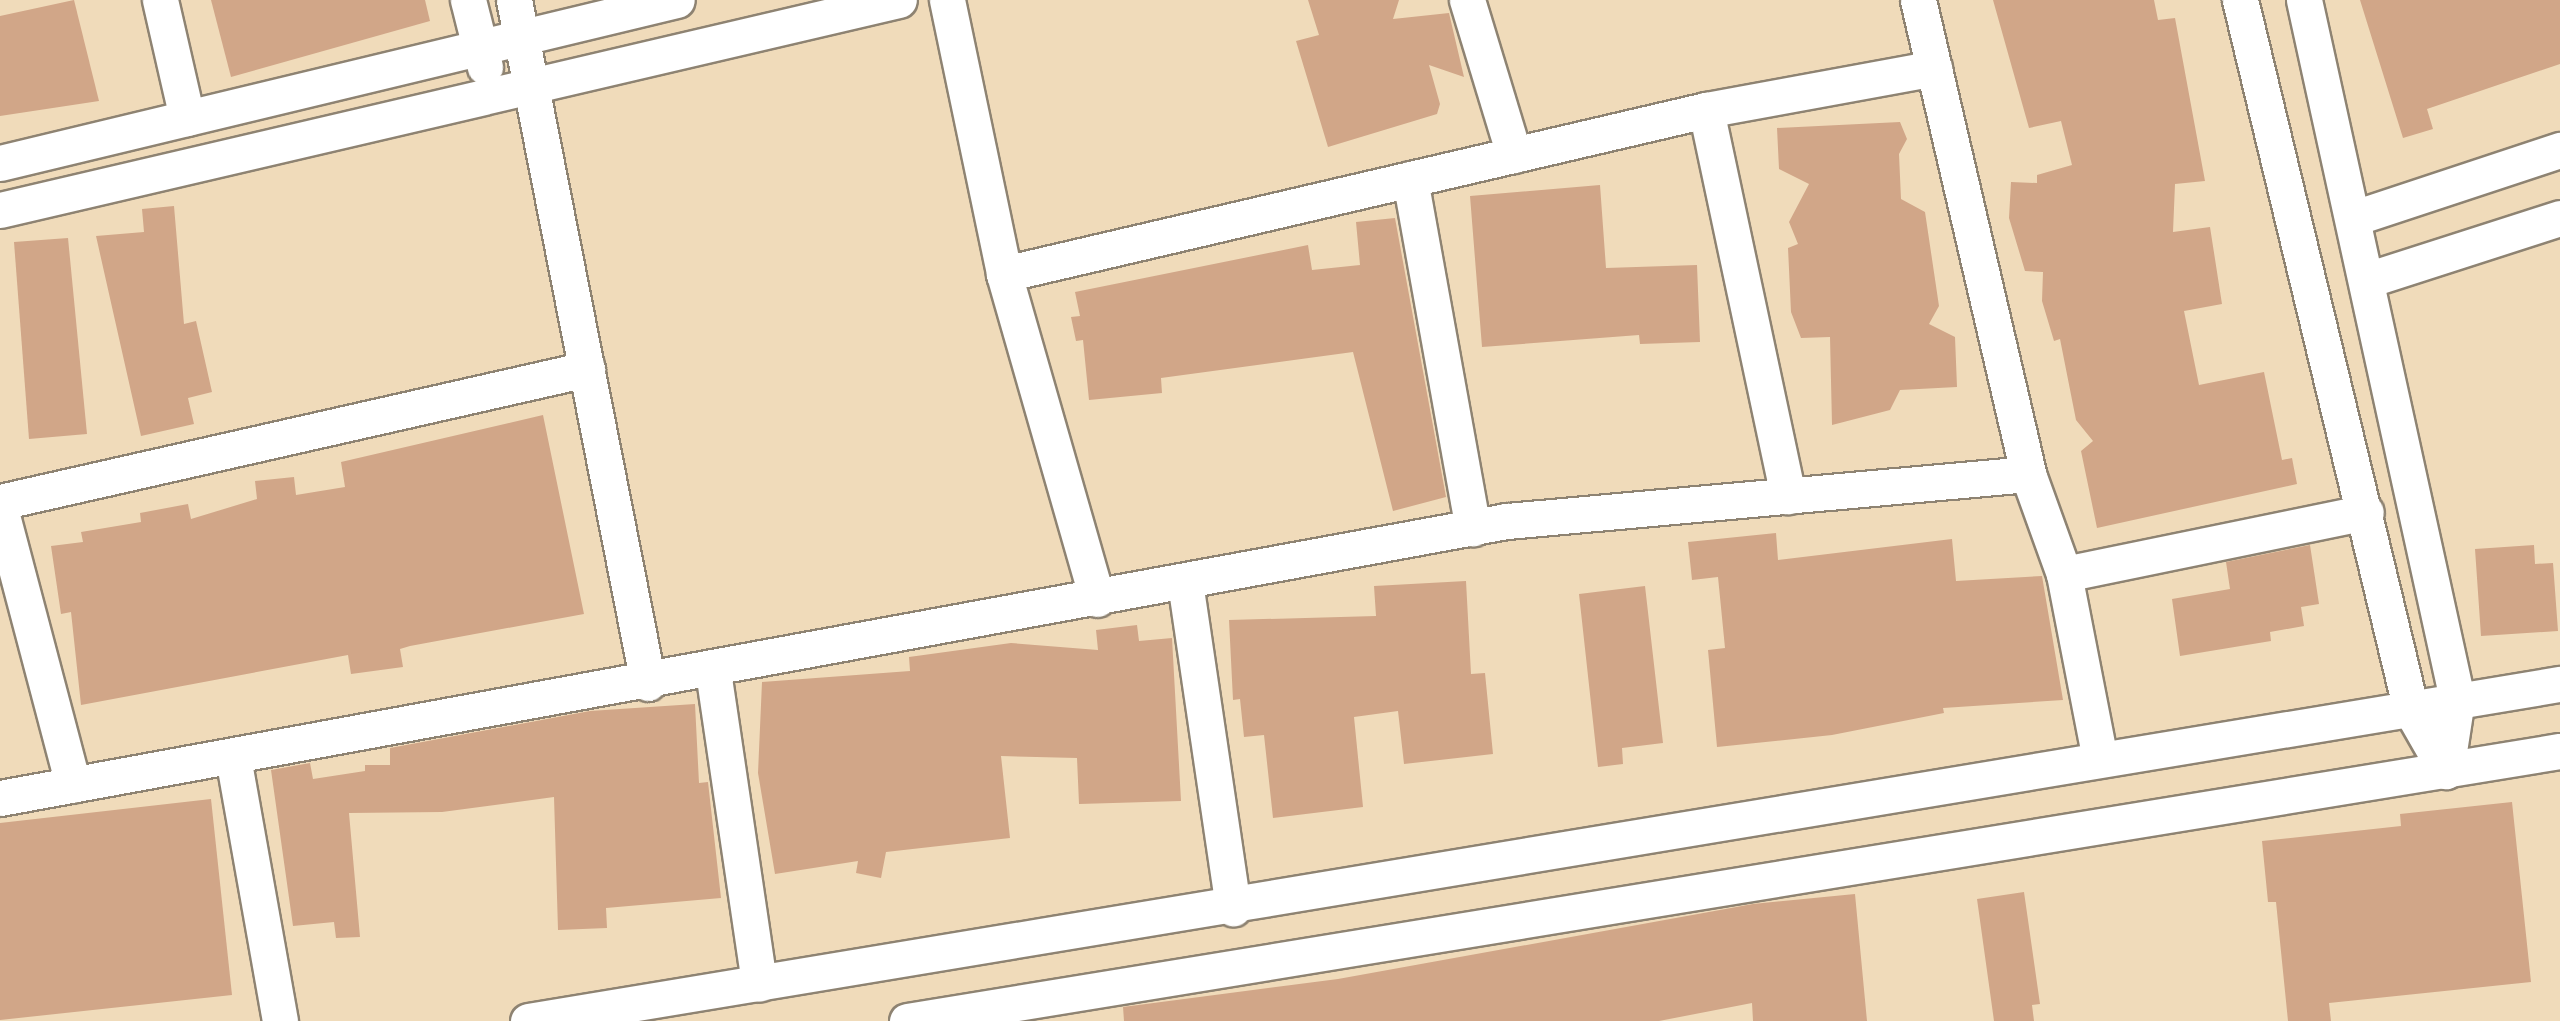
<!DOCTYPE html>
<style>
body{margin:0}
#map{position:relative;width:2560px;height:1021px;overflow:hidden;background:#f0dbba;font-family:Mynerve,sans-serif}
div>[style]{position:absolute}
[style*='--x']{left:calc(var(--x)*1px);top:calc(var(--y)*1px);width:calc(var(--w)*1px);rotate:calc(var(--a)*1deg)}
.building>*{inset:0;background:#d1a688}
.roads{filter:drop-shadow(2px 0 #8e8372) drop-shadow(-2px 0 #8e8372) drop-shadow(0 2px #8e8372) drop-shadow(0 -2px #8e8372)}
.minor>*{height:35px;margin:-17.5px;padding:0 17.5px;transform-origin:17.5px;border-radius:17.5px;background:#fff}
span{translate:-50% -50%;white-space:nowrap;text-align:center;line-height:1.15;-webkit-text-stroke:8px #fbf7ec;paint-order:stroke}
</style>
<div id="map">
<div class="building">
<div style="clip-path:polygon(74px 0,99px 101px,0 116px,0 16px)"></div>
<div style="clip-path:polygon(211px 0,425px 0,430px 21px,231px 77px)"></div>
<div style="clip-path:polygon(1308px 0,1399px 0,1393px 19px,1449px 13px,1464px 77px,1429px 65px,1440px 104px,1437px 114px,1328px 147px,1296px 41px,1319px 35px)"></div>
<div style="clip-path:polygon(1993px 0,2154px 0,2158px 20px,2175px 18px,2205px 181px,2175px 184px,2173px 232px,2210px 227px,2222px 304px,2184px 311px,2199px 385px,2264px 372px,2282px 460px,2292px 458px,2297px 484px,2097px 528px,2081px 451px,2093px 441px,2076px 420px,2060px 339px,2054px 341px,2042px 301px,2043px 272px,2025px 271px,2009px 218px,2011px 182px,2037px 183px,2037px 175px,2072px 165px,2061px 121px,2029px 128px)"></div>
<div style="clip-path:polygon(2360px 0,2560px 0,2560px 64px,2427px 109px,2433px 129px,2403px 138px)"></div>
<div style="clip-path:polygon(1900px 122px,1907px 139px,1899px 154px,1901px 199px,1925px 212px,1939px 306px,1929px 324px,1955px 337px,1957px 387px,1900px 390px,1890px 410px,1832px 425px,1830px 337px,1801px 338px,1791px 312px,1788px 248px,1798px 244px,1789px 222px,1809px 184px,1779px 169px,1777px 128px)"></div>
<div style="clip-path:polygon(1600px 185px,1606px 268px,1697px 265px,1700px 342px,1640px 344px,1639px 335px,1482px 347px,1470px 196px)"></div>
<div style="clip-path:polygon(174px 206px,184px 324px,196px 321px,212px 392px,188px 398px,194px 424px,141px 436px,96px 236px,144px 232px,142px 209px)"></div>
<div style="clip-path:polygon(1395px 218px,1446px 497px,1393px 511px,1353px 352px,1161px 378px,1162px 393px,1089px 400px,1083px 340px,1076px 341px,1071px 317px,1080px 316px,1075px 292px,1308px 245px,1312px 270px,1360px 265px,1356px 222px)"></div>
<div style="clip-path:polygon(68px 238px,87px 434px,29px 439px,14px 242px)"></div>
<div style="clip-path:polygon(543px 415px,584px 614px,410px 646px,400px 649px,403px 667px,351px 674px,348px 655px,81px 705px,71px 612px,61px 614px,51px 546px,83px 542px,81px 532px,141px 522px,140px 513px,188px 504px,191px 519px,257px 499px,255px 481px,294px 477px,296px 495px,345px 487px,341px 462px)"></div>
<div style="clip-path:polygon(1776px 533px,1778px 560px,1952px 539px,1956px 581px,2042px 576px,2063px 700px,1943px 708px,1944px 713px,1832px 735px,1717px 747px,1708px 650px,1725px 648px,1718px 577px,1692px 580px,1688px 542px)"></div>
<div style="clip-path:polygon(2310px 545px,2319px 604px,2301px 607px,2304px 626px,2270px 632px,2271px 641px,2180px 656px,2172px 599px,2230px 589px,2226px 562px)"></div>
<div style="clip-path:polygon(2534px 545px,2535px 564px,2553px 563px,2558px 631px,2481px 636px,2475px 549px)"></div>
<div style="clip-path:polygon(1466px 581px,1471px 674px,1485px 673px,1493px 754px,1404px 764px,1398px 711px,1354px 717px,1363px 807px,1273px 818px,1264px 735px,1244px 737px,1240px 699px,1233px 700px,1229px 620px,1376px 616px,1374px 586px)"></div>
<div style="clip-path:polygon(1645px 586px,1663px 743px,1622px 748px,1623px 764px,1598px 767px,1579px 594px)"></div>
<div style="clip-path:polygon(1137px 625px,1139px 641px,1172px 638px,1181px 801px,1079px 804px,1077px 758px,1001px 756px,1010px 838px,886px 852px,881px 878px,856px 873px,858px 861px,775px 874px,758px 773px,762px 682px,910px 671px,909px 657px,1011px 643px,1098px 650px,1096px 630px)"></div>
<div style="clip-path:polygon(695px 704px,699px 783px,708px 782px,721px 898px,606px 908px,607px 928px,558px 930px,554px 797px,442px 812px,349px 813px,360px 937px,336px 938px,334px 922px,293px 926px,271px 770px,310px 763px,313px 779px,365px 771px,365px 765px,390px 765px,390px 748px,590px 711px)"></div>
<div style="clip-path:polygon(211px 799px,232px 995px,0 1020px,0 823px)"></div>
<div style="clip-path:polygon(2512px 802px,2531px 982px,2329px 1003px,2331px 1021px,2288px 1021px,2276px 902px,2268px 902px,2262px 841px,2401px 826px,2400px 814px)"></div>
<div style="clip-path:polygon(2024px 892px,2040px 1004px,2032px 1005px,2034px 1021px,1994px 1021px,1977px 899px)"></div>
<div style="clip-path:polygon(1855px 894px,1867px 1021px,1753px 1021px,1752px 1003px,1659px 1021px,1124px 1021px,1123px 1007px,1338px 979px,1753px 904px)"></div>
</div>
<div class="roads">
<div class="minor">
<div style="--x:160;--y:0;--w:121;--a:77.1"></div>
<div style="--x:468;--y:0;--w:69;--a:75.8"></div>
<div style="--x:514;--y:0;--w:696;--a:78.9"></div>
<div style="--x:947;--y:0;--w:280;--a:78.2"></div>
<div style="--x:1004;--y:274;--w:338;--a:74"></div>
<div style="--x:1467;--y:0;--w:162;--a:73.1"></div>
<div style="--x:1918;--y:0;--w:487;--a:76.9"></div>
<div style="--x:2028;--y:474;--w:106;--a:70.2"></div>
<div style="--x:2064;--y:574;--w:188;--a:79"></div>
<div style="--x:2240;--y:0;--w:730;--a:76.46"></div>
<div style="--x:2411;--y:710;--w:70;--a:60.2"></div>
<div style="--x:2304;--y:0;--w:716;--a:77.65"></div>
<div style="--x:2457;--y:699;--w:73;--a:98.7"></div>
<div style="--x:1706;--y:110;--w:395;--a:78"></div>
<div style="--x:0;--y:163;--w:696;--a:-13.54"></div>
<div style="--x:1410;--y:179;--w:355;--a:79.8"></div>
<div style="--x:0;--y:210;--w:923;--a:-13.15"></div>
<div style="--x:2354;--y:218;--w:217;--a:-18.3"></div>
<div style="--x:1004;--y:274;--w:721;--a:-13.15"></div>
<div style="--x:1706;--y:110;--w:232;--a:-10.4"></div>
<div style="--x:2367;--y:280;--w:203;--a:-17.8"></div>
<div style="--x:0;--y:502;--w:602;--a:-12.77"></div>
<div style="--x:0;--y:508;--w:286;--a:75.2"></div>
<div style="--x:2064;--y:574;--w:308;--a:-11.6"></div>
<div style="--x:1185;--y:582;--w:330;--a:81.6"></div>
<div style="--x:713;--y:671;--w:316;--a:81.6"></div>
<div style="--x:233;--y:757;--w:268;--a:79.9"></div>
<div style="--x:0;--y:798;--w:1532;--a:-10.42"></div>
<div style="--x:1507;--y:521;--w:523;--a:-5.15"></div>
<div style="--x:528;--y:1021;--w:2060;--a:-9.42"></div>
<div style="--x:907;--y:1021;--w:1675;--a:-9.28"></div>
</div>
</div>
</div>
